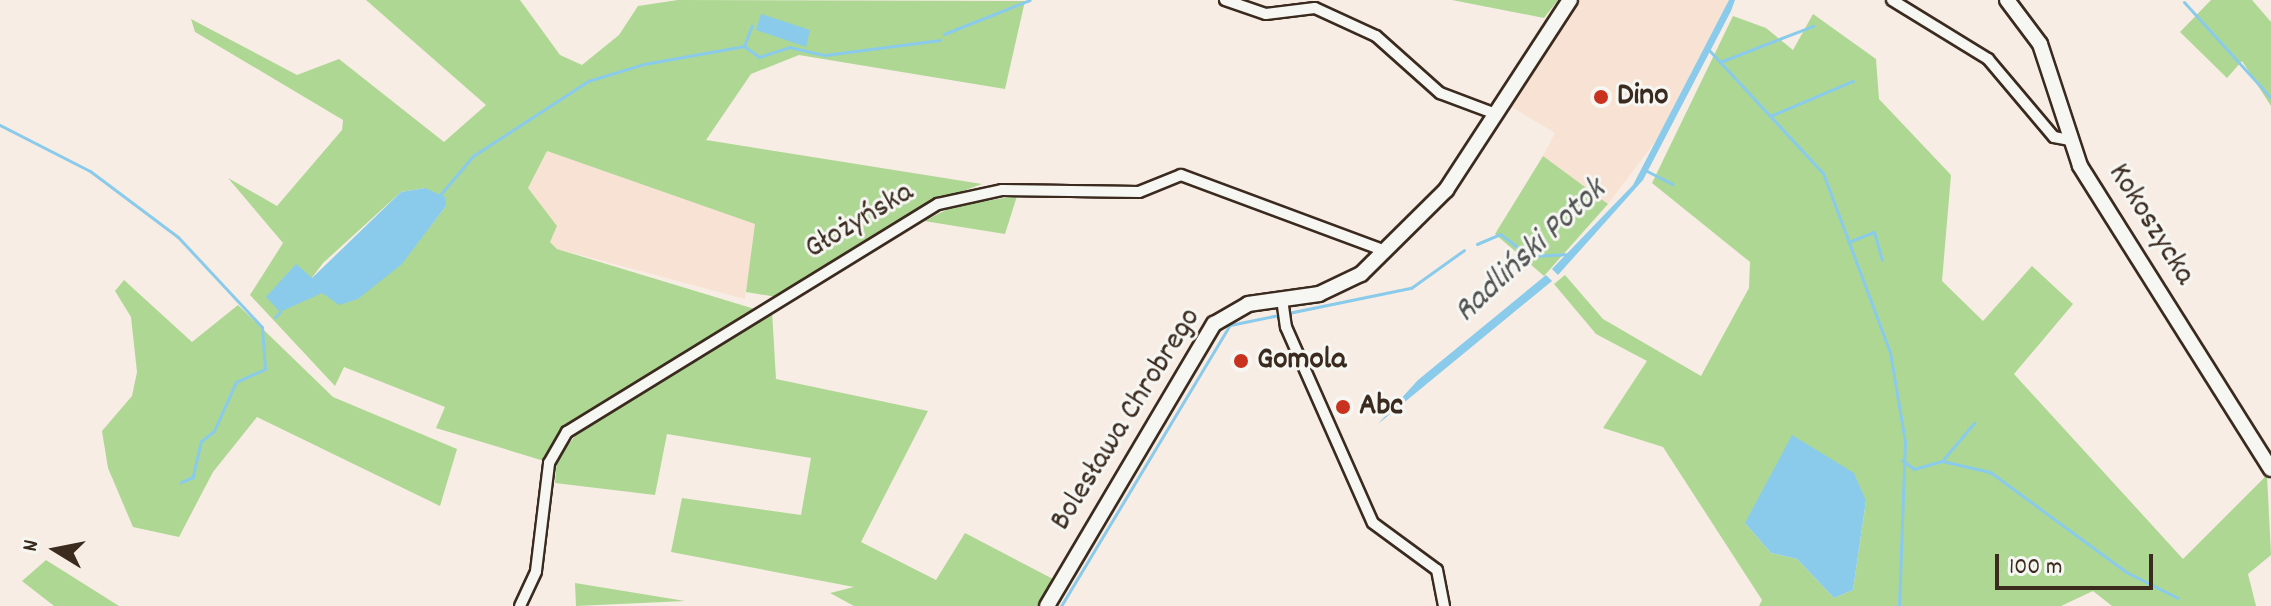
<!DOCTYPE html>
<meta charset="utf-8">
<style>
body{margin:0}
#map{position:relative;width:2271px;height:606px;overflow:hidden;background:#f7ede4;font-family:Dekko,sans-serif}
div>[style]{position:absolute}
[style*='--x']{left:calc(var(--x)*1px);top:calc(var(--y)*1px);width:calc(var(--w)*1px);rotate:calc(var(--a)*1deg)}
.built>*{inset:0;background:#f8e2d3}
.green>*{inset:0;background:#aed794}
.water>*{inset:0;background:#8acbeb}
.stream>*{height:3px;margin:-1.5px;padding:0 1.5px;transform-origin:1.5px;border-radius:1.5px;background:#8acbeb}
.roads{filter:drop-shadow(2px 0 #3b2a1e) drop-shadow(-2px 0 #3b2a1e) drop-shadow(0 2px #3b2a1e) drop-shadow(0 -2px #3b2a1e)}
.street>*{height:10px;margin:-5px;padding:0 5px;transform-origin:5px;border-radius:5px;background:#f6f6f2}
.secondary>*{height:14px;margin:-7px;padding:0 7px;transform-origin:7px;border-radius:7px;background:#f6f6f2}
.dots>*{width:22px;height:22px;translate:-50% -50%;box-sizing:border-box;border:4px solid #f6f6f2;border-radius:50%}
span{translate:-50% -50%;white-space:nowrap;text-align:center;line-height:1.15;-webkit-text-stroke:6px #f6f6f2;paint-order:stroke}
.poi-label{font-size:32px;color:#3b2a1e;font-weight:700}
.left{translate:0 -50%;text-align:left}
.street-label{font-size:32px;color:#3b2a1e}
.water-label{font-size:34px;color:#4f5251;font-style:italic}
.north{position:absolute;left:16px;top:510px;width:80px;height:80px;-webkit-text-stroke:6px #f6f6f2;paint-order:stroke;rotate:280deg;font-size:22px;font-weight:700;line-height:32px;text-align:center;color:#3b2a1e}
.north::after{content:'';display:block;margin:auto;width:28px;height:36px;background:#3b2a1e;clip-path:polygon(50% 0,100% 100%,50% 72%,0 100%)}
.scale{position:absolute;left:1995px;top:554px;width:158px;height:36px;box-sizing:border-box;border:4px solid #3b2a1e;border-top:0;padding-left:10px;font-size:24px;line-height:28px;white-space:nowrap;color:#3b2a1e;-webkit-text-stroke:6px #f6f6f2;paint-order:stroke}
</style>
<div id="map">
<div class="built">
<div style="clip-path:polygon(1578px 0,1729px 0,1670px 122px,1608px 204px,1543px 156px,1555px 133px,1510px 106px)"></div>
<div style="clip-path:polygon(547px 151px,756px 224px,745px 299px,558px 249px,550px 242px,557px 226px,528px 188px)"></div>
</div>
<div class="green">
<div style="clip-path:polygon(evenodd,366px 0,520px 0,560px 55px,582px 65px,619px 35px,638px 6px,678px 0,1025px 1px,1005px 89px,799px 55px,751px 74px,706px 140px,982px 184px,930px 203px,777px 297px,746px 292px,755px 224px,547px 151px,528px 188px,557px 226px,550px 242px,557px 249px,758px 310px,560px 430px,544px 461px,436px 428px,445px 407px,344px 367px,335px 386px,250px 295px,283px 243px,228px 178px,277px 206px,342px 130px,343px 120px,195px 32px,191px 19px,297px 75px,339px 59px,444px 142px,486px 105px,366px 0,425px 188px,446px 206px,402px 263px,322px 292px,311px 279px,323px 263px,401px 192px,425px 188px)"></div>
<div style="clip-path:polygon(1452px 0,1558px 0,1544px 18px)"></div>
<div style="clip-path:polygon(2211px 0,2252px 0,2271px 22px,2271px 106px,2242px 61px,2227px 78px,2180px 32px)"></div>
<div style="clip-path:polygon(evenodd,1813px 14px,1876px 59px,1879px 99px,1951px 175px,1942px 281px,1983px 321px,2032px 266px,2073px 304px,2014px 374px,2183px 559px,2267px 475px,2271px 555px,2248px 574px,2256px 606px,2112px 606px,2093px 591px,2061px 606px,1759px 606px,1762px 600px,1663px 447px,1603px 428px,1647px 361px,1596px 334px,1554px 284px,1565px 275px,1603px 319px,1701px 376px,1749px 288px,1750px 262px,1652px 183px,1733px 16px,1766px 28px,1793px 50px,1813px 14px,1866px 501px,1853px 590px,1834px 598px,1797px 559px,1771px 553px,1745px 523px,1866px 501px)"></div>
<div style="clip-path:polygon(1543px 156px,1608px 204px,1544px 276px,1495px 234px)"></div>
<div style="clip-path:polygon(1017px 196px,1005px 234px,924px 221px,954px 206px)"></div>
<div style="clip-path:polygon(124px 280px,192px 342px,238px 305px,333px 397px,457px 449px,440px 506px,257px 417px,213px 472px,179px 537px,133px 527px,108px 468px,102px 431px,132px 396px,137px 372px,131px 317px,115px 291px)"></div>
<div style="clip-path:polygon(772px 311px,776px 379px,928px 411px,861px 542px,936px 580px,965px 533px,1053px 579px,1038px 606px,854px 606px,830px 593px,854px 587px,671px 552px,682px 498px,801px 515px,811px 458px,667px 434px,655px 495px,555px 483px,557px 458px,582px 428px)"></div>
<div style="clip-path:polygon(46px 560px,119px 606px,54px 606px,22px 581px)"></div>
<div style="clip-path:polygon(575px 583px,685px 601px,576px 606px)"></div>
</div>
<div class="water">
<div style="clip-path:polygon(1729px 0,1735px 0,1731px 11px,1643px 180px,1558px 275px,1552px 269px,1633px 185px)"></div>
<div style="clip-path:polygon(761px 14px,810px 30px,806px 47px,756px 30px)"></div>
<div style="clip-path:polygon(425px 188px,445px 197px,446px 206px,402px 264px,358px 299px,339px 305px,322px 293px,280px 312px,266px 297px,296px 264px,312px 278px,401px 192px)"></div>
<div style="clip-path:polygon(1546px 275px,1552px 281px,1378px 424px,1418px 380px)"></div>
<div style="clip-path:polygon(1792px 435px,1854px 473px,1866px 501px,1853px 590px,1834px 598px,1797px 559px,1771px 553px,1745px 523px)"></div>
</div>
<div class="stream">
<div style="--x:2184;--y:2;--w:130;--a:47.8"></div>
<div style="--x:944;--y:34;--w:92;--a:-21.6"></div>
<div style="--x:744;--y:46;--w:22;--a:-69"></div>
<div style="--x:1708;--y:49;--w:169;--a:47.2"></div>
<div style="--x:1823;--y:173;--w:191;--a:69.5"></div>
<div style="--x:1890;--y:352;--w:91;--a:80.5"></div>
<div style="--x:1905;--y:442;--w:164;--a:92.1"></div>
<div style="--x:1720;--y:62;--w:100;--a:-21.2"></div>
<div style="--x:1770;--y:116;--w:90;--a:-22.9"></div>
<div style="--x:0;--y:125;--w:101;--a:27.1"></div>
<div style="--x:90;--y:171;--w:110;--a:36.9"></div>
<div style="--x:178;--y:237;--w:123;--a:47"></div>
<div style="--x:262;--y:327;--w:42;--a:85.9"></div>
<div style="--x:265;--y:369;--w:32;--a:156"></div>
<div style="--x:236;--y:382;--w:54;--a:114.2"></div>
<div style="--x:214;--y:431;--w:16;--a:142"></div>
<div style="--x:201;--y:441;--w:37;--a:103"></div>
<div style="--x:193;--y:477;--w:13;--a:157"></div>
<div style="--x:1645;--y:170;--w:31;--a:27"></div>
<div style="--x:440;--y:195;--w:51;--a:-49.8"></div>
<div style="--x:473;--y:156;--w:137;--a:-33.1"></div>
<div style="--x:588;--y:81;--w:59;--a:-16.9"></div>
<div style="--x:644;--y:64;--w:102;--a:-10.2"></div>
<div style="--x:744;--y:46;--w:19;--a:36"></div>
<div style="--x:759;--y:57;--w:32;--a:-18"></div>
<div style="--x:789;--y:47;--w:37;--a:13"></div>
<div style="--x:825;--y:55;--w:116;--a:-7.4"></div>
<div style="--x:1848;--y:242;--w:28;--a:-21"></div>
<div style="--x:1874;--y:232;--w:29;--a:74"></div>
<div style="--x:1477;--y:244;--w:25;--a:-23"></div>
<div style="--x:1500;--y:234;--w:36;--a:37"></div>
<div style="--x:1529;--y:256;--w:43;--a:-2.7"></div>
<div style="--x:275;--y:317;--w:7;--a:-45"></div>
<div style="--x:1902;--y:460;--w:15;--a:37"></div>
<div style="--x:1914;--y:469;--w:29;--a:-16"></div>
<div style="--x:1942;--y:461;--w:49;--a:12.9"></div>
<div style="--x:1990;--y:472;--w:169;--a:36.3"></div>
<div style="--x:2126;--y:572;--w:58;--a:26.6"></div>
<div style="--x:1942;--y:461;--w:50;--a:-49.9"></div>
<div style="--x:1061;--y:606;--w:328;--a:-59"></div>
<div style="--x:1230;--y:325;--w:185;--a:-11.6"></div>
<div style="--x:1411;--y:288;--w:65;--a:-35.6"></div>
</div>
<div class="roads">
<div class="street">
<div style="--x:1225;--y:0;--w:43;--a:18.9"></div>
<div style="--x:1266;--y:14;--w:49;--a:-7"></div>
<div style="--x:1315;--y:8;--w:67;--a:24.7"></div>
<div style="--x:1376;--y:36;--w:86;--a:41.7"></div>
<div style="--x:1440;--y:93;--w:60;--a:20.6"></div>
<div style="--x:1892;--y:0;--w:113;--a:31.6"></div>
<div style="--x:1988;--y:59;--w:102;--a:49.8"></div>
<div style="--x:2054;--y:137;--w:15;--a:11"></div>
<div style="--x:1282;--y:299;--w:28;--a:82"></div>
<div style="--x:1286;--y:327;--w:214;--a:66.1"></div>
<div style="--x:1373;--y:523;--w:79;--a:36.3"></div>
<div style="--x:1437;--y:570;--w:37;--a:79"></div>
<div style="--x:520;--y:606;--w:38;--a:-65"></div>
<div style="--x:536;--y:571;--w:109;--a:-83.1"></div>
<div style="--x:549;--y:463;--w:36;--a:-60"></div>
<div style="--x:567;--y:432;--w:435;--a:-31.6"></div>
<div style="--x:938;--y:204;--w:66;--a:-12.3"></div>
<div style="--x:1002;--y:190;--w:137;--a:0.8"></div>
<div style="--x:1139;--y:192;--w:45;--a:-22"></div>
<div style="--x:1181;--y:175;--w:218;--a:20.4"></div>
</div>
<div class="secondary">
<div style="--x:2007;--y:0;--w:55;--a:53.1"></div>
<div style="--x:2040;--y:44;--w:128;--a:71.8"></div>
<div style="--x:2080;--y:166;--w:358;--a:57.8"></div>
<div style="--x:1047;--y:606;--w:328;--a:-59.4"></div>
<div style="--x:1214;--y:324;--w:39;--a:-30"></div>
<div style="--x:1248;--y:304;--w:72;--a:-8"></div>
<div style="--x:1319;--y:294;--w:47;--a:-25.5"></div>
<div style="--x:1361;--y:274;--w:120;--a:-44.7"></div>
<div style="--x:1446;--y:190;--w:227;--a:-56.9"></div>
</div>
</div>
<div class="dots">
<div style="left:1601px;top:97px;background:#c8321e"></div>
<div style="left:1241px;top:361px;background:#c8321e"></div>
<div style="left:1343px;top:407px;background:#c8321e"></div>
</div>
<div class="poi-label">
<span class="left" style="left:1617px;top:97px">Dino</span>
<span class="left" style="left:1257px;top:361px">Gomola</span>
<span class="left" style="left:1359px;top:407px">Abc</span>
</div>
<div class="street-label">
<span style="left:860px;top:222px;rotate:-31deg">Głożyńska</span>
<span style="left:2150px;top:225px;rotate:58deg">Kokoszycka</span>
<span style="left:1127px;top:420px;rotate:-58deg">Bolesława Chrobrego</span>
</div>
<div class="water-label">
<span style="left:1531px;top:252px;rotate:-43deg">Radliński Potok</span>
</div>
<div class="north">N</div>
<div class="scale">100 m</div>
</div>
